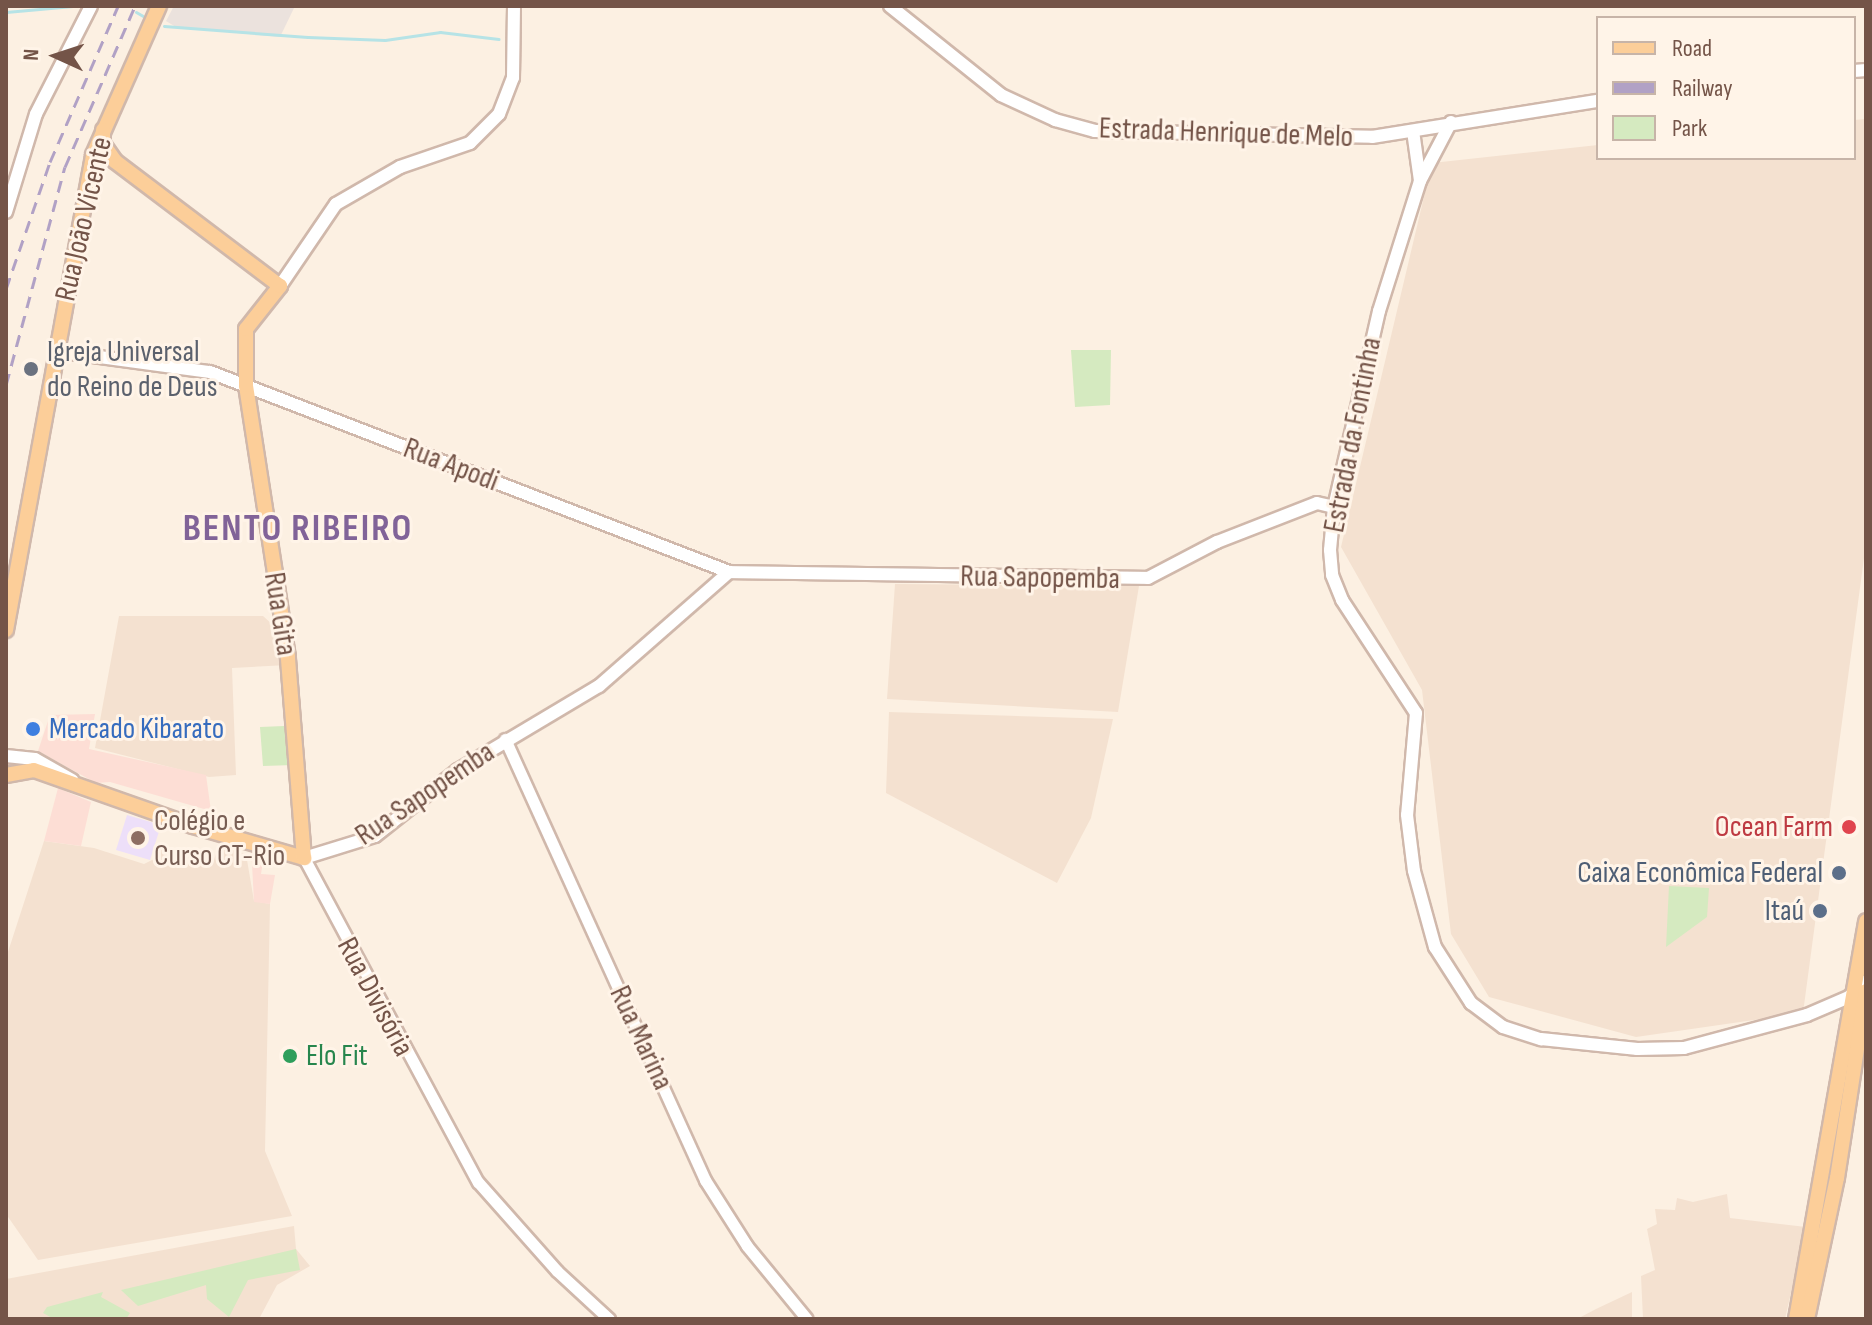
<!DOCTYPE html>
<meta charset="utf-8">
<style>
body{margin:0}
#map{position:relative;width:1872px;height:1325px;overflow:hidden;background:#fcf0e2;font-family:"Sofia Sans Condensed",sans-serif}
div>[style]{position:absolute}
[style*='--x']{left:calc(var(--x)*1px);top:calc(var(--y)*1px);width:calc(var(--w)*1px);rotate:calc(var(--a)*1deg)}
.residential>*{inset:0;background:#f4e1d0}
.commercial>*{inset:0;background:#fdded5}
.industrial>*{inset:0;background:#ebe2dd}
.education>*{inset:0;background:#eddff9}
.green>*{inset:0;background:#d5eac0}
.stream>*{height:3px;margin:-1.5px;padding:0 1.5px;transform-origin:1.5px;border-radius:1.5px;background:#b6e3e6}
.roads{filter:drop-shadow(2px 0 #d0b8ab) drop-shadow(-2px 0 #d0b8ab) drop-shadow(0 2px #d0b8ab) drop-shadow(0 -2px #d0b8ab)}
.tertiary>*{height:11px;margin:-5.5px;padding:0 5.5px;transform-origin:5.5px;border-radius:5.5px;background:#fff}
.secondary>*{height:12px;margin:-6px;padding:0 6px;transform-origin:6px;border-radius:6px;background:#fff}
.primary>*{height:14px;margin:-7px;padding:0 7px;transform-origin:7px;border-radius:7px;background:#fcce99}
.rail>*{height:3px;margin-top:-1.5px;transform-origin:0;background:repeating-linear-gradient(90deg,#b1a1c5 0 12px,transparent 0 20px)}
.dots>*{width:22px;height:22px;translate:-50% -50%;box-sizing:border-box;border:4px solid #fff4e8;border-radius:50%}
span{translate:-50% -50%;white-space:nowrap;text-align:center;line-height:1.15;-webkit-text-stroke:6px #fff4e8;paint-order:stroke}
.street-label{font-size:30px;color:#745448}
.worship-label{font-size:30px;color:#5b616d}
.left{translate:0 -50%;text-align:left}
.shop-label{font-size:30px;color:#366cbe}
.education-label{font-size:30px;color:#785e54}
.health-label{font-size:30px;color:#be3a42}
.right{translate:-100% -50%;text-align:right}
.service-label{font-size:30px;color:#4e5e75}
.leisure-label{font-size:30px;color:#27864d}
.district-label{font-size:38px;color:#816398;font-weight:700;letter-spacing:2px}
.frame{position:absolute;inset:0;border:8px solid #745448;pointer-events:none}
.legend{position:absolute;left:1596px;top:16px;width:260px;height:144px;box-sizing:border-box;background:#fff4e8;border:2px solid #c7b4a8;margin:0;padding:10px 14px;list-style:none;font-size:24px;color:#745448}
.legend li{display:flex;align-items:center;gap:16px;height:40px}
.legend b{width:40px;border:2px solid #c7b4a8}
.north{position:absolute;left:16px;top:16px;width:80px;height:80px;-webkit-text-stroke:6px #fff4e8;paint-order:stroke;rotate:273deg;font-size:22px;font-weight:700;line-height:32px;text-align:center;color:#745448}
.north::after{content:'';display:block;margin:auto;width:28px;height:36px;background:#745448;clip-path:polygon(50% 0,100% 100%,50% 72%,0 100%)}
</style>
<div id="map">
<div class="residential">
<div style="clip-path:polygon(1866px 119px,1866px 543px,1803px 1013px,1636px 1037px,1489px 997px,1451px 934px,1422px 690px,1341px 547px,1432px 163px,1598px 145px,1598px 158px,1854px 158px,1854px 120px)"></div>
<div style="clip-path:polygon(895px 584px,1139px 586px,1118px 712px,887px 699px)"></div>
<div style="clip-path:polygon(119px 616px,263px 616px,284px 635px,288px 665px,232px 668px,236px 775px,209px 777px,95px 748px)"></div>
<div style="clip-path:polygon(889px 712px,1113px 719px,1091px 818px,1057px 883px,886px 793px)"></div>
<div style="clip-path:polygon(44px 841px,94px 848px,144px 864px,156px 858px,159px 849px,212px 865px,219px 846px,246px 854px,254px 901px,270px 904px,265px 1151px,292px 1216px,38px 1260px,6px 1214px,6px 958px)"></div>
<div style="clip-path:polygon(1727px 1194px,1730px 1218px,1806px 1227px,1785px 1319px,1643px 1319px,1641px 1276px,1655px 1270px,1647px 1229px,1657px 1224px,1655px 1209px,1675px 1210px,1677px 1198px,1693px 1202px)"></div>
<div style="clip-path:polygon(294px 1226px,296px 1249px,310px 1266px,277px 1285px,259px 1319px,6px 1319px,6px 1279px)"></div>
<div style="clip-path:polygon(1632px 1292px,1632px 1319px,1577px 1319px,1596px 1309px)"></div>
</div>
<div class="commercial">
<div style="clip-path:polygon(95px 714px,89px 749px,206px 775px,211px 811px,110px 782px,96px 783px,38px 751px,50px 715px)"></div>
<div style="clip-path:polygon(58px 788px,91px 802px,81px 846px,44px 841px)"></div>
<div style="clip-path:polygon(251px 845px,264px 855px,261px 874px,275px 875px,270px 904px,254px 902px)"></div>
</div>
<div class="industrial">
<div style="clip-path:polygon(174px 6px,295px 6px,280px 37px,176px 27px,166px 21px)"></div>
</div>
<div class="education">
<div style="clip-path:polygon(127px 815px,161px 825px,150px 860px,116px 850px)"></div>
</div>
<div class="green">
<div style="clip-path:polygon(1071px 350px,1111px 350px,1110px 405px,1075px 407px)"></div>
<div style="clip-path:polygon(284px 726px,294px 765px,263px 766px,260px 727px)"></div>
<div style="clip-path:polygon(1669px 886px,1709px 888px,1707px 917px,1666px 947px)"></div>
<div style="clip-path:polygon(296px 1249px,300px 1270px,248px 1280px,229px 1317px,207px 1299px,206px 1285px,138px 1306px,121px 1290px)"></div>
<div style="clip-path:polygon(103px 1292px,101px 1297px,130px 1313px,126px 1319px,54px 1319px,43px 1313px,47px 1307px)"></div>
</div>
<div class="stream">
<div style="--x:6;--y:12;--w:67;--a:-5.1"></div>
<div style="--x:136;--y:12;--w:8;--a:30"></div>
<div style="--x:164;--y:26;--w:144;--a:4.4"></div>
<div style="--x:308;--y:37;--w:77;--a:2.2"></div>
<div style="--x:385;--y:40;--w:56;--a:-8.3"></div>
<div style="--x:440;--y:32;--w:59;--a:6.8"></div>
</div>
<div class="roads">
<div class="tertiary">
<div style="--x:505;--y:739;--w:484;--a:65.6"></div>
<div style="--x:705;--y:1180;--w:78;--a:57.5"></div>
<div style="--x:747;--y:1246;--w:94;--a:50.6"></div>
<div style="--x:304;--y:858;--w:368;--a:61.8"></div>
<div style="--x:478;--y:1182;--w:119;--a:48.4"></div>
<div style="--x:557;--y:1271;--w:71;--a:42.7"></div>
</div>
<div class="secondary">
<div style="--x:890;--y:6;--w:142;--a:38.7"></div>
<div style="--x:1001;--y:95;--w:60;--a:24.8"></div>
<div style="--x:1055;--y:120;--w:41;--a:15.4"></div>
<div style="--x:1095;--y:131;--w:277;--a:1.2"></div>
<div style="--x:1372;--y:137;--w:229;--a:-9.1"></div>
<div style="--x:1854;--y:71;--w:12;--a:-5"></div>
<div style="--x:1451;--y:122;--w:67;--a:117.7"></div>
<div style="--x:1420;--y:181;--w:136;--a:107.5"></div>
<div style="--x:1379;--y:311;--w:201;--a:102.9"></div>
<div style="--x:1334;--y:507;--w:43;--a:95.3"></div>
<div style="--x:1330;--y:550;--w:25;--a:85"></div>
<div style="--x:1332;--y:575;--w:27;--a:68"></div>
<div style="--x:1342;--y:600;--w:135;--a:56.8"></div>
<div style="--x:1416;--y:713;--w:102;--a:95"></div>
<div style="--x:1407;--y:815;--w:56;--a:82.9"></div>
<div style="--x:1414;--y:871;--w:79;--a:74.6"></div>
<div style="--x:1435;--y:947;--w:67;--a:57.3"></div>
<div style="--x:1471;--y:1003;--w:40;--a:37"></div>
<div style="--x:1503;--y:1027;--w:40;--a:18"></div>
<div style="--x:1541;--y:1039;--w:97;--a:5.9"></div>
<div style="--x:1637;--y:1049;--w:47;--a:-1.2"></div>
<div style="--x:1684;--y:1048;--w:127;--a:-15"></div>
<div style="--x:1807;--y:1015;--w:46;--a:-23.2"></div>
<div style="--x:1849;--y:997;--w:23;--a:-43"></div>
<div style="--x:1413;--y:131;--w:50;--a:82"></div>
<div style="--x:6;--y:212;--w:102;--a:-73"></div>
<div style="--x:36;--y:114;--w:121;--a:-63"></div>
<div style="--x:280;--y:286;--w:99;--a:-55.7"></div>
<div style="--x:336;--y:204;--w:74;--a:-30"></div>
<div style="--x:400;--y:167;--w:74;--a:-18.9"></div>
<div style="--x:470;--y:143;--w:41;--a:-45"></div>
<div style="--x:499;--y:114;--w:39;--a:-69"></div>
<div style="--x:513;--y:78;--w:72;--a:-89.2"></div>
<div style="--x:56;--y:351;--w:155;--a:7.8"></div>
<div style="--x:210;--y:372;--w:556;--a:21.07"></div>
<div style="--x:729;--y:572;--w:419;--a:0.8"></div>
<div style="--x:1148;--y:578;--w:78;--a:-27.6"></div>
<div style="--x:1217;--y:542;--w:107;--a:-21.3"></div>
<div style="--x:1317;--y:503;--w:17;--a:13"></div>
<div style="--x:6;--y:756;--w:29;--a:6"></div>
<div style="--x:35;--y:759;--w:43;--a:29.6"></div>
<div style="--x:304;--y:858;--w:74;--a:-17.2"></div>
<div style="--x:375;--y:836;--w:106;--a:-38.5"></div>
<div style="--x:458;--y:770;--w:164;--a:-30.8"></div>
<div style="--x:599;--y:686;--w:173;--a:-41.2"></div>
</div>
<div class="primary">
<div style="--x:6;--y:630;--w:483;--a:-79.6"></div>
<div style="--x:93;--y:155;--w:163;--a:-66.1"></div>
<div style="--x:6;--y:775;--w:28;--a:-10"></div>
<div style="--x:34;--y:770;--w:169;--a:19.4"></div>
<div style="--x:193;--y:826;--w:116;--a:16.1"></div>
<div style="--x:304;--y:858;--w:202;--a:-94.6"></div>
<div style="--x:288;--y:657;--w:275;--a:-98.8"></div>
<div style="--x:246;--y:385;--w:56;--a:-90"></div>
<div style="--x:246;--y:329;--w:55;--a:-51.7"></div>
<div style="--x:280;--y:286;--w:207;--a:-142.9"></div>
<div style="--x:115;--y:161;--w:21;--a:-125"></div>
<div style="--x:103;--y:144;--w:14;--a:-90"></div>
<div style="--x:1796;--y:1319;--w:404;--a:-80"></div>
<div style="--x:1807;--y:1319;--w:144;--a:-78"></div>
<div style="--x:1837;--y:1178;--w:189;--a:-81.2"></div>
</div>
</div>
<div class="rail">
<div style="--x:6;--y:289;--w:134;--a:-70.9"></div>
<div style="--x:50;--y:162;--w:170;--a:-66.4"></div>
<div style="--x:6;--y:385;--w:226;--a:-74.9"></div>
<div style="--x:65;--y:167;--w:176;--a:-66.5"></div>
</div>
<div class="dots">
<div style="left:31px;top:369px;background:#6b7280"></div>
<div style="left:33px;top:729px;background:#3f7fe0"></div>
<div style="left:1849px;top:827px;background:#e0444e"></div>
<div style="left:138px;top:838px;background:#8d6e63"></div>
<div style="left:1839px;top:873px;background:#5c6f8a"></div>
<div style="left:1820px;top:911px;background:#5c6f8a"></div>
<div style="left:290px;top:1056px;background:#2e9e5b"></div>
</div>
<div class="street-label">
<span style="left:1226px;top:133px;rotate:2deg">Estrada Henrique de Melo</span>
<span style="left:84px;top:219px;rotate:-77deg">Rua João Vicente</span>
<span style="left:1353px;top:435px;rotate:-79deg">Estrada da Fontinha</span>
<span style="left:451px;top:465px;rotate:21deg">Rua Apodi</span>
<span style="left:1040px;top:578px;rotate:1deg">Rua Sapopemba</span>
<span style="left:280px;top:614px;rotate:81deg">Rua Gita</span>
<span style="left:425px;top:794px;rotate:-34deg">Rua Sapopemba</span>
<span style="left:375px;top:997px;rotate:62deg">Rua Divisória</span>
<span style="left:641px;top:1038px;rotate:65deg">Rua Marina</span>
</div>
<div class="worship-label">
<span class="left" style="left:47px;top:369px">Igreja Universal<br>do Reino de Deus</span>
</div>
<div class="shop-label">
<span class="left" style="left:49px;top:729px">Mercado Kibarato</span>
</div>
<div class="education-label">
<span class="left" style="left:154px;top:838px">Colégio e<br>Curso CT-Rio</span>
</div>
<div class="health-label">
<span class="right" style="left:1833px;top:827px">Ocean Farm</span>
</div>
<div class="service-label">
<span class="right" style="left:1823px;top:873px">Caixa Econômica Federal</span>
<span class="right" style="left:1804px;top:911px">Itaú</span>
</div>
<div class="leisure-label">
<span class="left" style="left:306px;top:1056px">Elo Fit</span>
</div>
<div class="district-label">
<span style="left:298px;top:529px">BENTO RIBEIRO</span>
</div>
<div class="frame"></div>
<ul class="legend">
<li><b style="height:10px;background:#fcce99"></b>Road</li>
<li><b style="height:10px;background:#b1a1c5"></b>Railway</li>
<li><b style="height:22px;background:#d5eac0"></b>Park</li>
</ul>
<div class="north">N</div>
</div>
